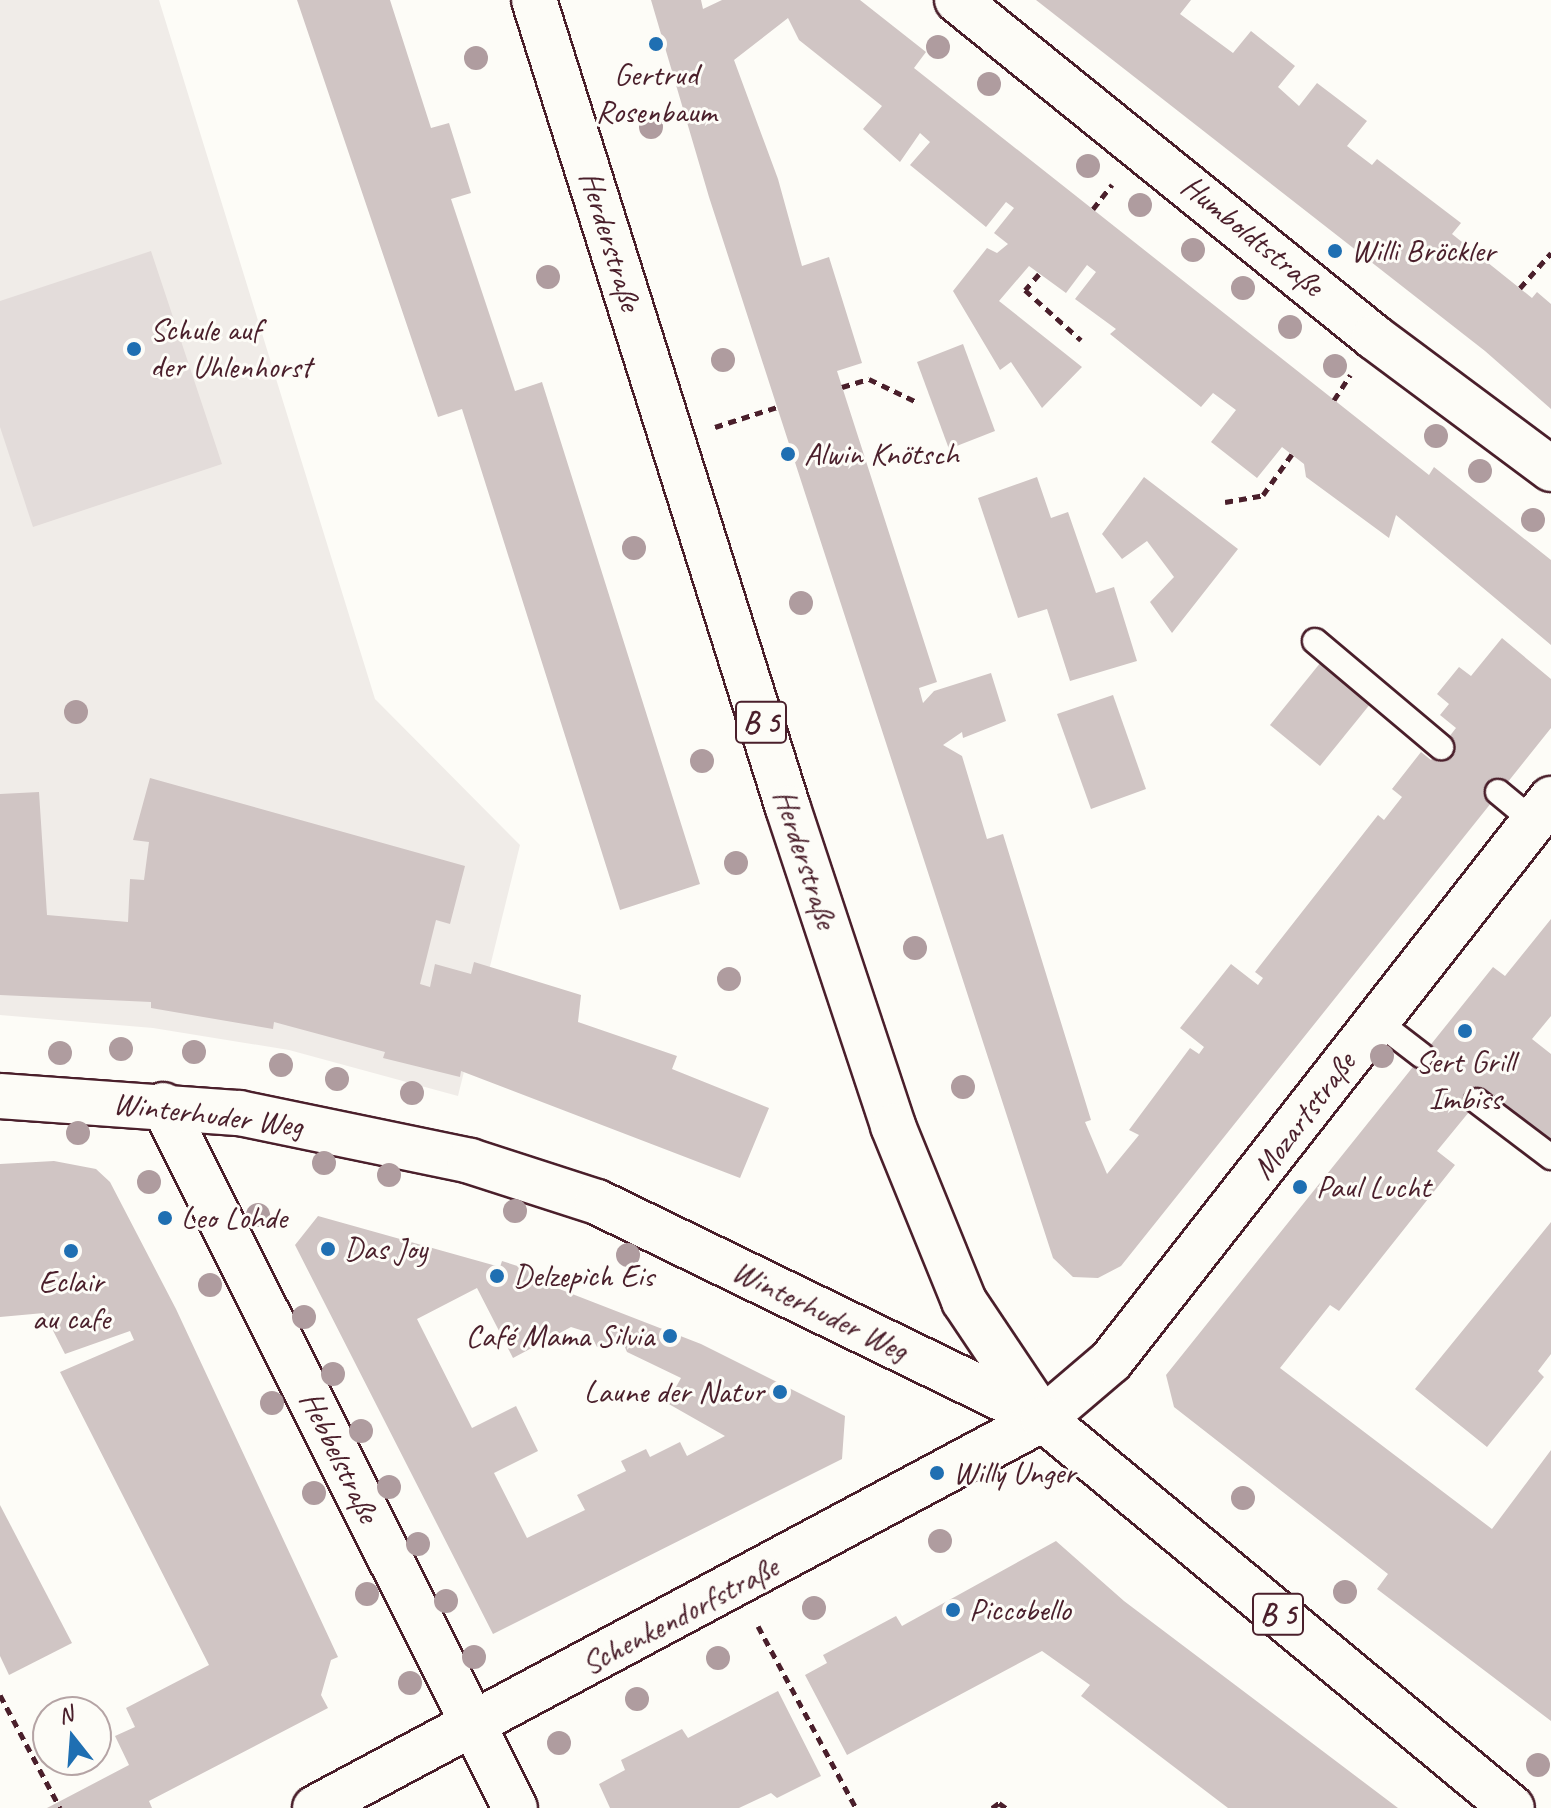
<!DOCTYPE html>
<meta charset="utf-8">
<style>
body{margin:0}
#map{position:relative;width:1551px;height:1808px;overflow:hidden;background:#fdfcf7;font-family:Caveat,sans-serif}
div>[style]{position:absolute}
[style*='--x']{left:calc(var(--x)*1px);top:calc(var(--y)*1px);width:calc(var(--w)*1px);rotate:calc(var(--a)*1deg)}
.built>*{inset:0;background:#f0ece8}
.green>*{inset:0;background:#e3dcda}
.building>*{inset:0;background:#d0c5c4}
.path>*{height:5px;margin-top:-2.5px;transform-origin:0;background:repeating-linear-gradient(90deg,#4a1f2b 0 8px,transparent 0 14px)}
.roads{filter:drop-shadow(2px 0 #4a1f2b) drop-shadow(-2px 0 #4a1f2b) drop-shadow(0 2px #4a1f2b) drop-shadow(0 -2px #4a1f2b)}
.service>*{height:24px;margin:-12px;padding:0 12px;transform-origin:12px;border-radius:12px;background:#fdfcf7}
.minor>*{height:44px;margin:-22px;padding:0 22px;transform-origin:22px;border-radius:22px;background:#fdfcf7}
.tertiary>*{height:44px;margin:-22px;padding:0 22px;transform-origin:22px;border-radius:22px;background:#fdfcf7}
.primary>*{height:44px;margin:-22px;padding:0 22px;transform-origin:22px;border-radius:22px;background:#fdfcf7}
.trees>*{width:24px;height:24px;margin:-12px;border-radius:50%;background:#af9c9f}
.dots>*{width:22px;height:22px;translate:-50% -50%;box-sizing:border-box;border:4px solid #fdfcf7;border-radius:50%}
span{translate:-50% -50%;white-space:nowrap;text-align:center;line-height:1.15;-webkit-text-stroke:6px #fdfcf7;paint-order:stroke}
.shield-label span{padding:2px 6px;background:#fdfcf7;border:2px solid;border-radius:6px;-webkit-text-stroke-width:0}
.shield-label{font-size:30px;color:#4a1f2b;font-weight:700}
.poi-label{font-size:32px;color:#4a1f2b}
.left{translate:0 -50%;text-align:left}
.right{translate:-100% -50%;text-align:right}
.street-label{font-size:32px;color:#4a1f2b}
.north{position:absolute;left:32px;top:1696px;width:80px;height:80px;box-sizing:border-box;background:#fdfcf7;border:2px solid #b5a4a5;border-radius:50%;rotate:343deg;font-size:22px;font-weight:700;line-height:32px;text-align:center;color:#4a1f2b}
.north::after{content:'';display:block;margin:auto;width:28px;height:36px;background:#1f6fb2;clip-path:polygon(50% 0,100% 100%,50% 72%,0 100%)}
</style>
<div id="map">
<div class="built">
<div style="clip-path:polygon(0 0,159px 0,375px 699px,520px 845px,458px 1096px,289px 1050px,153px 1028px,0 1015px)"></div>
</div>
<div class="green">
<div style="clip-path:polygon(151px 251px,222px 464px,33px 527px,0 427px,0 301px)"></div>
</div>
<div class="building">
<div style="clip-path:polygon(297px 0,390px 0,431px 128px,449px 123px,471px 193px,451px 199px,515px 391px,542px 382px,700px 884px,620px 910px,462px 409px,438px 417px)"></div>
<div style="clip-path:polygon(651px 0,701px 0,703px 9px,722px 0,860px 0,926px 52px,914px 68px,1429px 475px,1434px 467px,1551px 560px,1551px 645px,1396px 515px,1389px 538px,1306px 477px,1304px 464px,1282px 447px,1257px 478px,1211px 442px,1236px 410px,1213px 393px,1201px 407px,1110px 334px,1116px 329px,1075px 299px,1096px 272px,1087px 265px,1066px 293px,1029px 266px,999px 301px,1082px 367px,1042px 408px,1011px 362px,1000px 370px,953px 291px,987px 248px,997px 253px,1008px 244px,994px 233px,1014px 208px,1006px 202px,986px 227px,910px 165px,930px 142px,920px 133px,900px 162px,863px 129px,882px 106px,799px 40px,788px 18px,734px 60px,778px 179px,802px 266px,829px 257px,862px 363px,837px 371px,937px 682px,919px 688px,923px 703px,934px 691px,991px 673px,1006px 721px,963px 738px,962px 732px,943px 745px,962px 756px,987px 839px,1003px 834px,1091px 1120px,1085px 1122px,1107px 1174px,1139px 1135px,1129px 1130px,1190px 1048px,1199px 1054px,1204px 1047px,1180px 1028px,1231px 964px,1258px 985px,1263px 978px,1255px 972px,1378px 815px,1384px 820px,1402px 797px,1392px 789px,1421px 752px,1431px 760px,1456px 728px,1440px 715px,1449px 704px,1437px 694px,1459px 667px,1471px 676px,1502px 638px,1551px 679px,1551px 728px,1121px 1266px,1098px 1278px,1073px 1277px,1053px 1258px,709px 197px)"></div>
<div style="clip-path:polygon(1036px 0,1191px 0,1180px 14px,1233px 53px,1251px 31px,1295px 66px,1278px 87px,1299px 106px,1317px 83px,1367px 121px,1347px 146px,1372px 165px,1377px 159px,1461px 223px,1452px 234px,1532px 298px,1537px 292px,1551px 304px,1551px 409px,1485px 351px)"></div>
<div style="clip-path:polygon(963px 344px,995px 431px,949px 449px,917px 362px)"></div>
<div style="clip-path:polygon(1037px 477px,1051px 518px,1068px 512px,1096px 593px,1114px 587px,1137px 661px,1070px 681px,1047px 609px,1018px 618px,978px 498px)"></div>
<div style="clip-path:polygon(1144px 477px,1238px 549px,1172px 633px,1150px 602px,1174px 577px,1147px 541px,1122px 559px,1102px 534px)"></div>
<div style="clip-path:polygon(1321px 662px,1371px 703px,1320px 766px,1270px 725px)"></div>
<div style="clip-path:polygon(1113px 695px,1146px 789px,1091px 809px,1057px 714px)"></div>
<div style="clip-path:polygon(150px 778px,465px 866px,450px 924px,436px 920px,420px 984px,430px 987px,435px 964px,471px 974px,474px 962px,581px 995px,578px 1022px,677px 1056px,672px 1069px,769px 1108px,740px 1178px,461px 1071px,460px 1077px,383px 1058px,385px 1052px,274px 1022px,273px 1029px,151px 1008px,151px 1002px,0 995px,0 794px,39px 792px,47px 915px,128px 922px,130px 879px,144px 880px,149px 842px,133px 840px)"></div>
<div style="clip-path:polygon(1551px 919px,1551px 1016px,1532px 1039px,1551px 1054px,1551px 1142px,1487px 1090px,1437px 1151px,1455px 1165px,1339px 1311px,1330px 1305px,1280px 1368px,1492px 1529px,1551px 1450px,1551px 1721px,1377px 1589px,1388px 1574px,1174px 1407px,1166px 1375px,1493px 967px,1505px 976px)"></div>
<div style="clip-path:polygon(54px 1161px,96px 1169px,110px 1182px,176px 1309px,338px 1657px,331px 1660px,321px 1695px,328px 1708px,149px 1801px,152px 1808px,47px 1808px,129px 1765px,115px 1736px,135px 1727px,126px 1708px,209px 1665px,60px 1372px,134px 1340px,130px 1331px,65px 1354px,44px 1313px,0 1317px,0 1164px)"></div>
<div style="clip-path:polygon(evenodd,318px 1216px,500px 1267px,502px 1261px,533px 1271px,531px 1278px,701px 1344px,845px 1416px,842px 1459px,493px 1634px,295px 1245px,318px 1216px,477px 1288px,513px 1358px,571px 1327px,590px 1333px,597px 1347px,620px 1336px,627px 1352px,681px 1378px,667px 1403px,725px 1436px,687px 1456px,680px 1442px,650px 1457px,646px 1449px,621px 1461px,626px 1471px,577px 1495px,585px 1510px,527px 1538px,494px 1473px,538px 1451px,516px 1406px,472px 1428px,417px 1319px,477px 1288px)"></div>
<div style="clip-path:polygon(1551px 1222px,1551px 1354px,1538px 1371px,1544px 1377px,1487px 1447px,1415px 1389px)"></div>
<div style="clip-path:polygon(0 1505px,72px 1643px,9px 1675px,0 1656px)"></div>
<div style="clip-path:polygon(1056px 1541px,1124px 1601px,1398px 1808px,1228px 1808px,1081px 1696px,1090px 1685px,1042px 1651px,847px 1755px,805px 1675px,827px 1663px,823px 1655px,896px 1616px,902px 1626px)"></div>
<div style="clip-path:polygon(778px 1691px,821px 1776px,777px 1798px,771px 1793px,739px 1808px,610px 1808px,599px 1784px,625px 1770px,621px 1760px,682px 1729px,688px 1738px)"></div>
</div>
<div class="path">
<div style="--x:1093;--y:209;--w:31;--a:-52"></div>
<div style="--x:1039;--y:274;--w:21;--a:131"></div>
<div style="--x:1025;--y:290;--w:75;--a:41.8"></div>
<div style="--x:1520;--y:288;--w:47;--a:-48.5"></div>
<div style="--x:842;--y:387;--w:28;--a:-17"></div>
<div style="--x:869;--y:379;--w:53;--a:25.6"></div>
<div style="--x:1334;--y:400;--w:30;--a:-57"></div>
<div style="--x:715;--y:427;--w:65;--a:-17.9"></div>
<div style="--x:1225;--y:502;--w:39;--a:-10"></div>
<div style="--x:1263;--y:495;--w:50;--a:-54.7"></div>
<div style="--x:758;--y:1626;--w:207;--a:61.7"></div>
<div style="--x:0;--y:1695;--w:128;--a:62"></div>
<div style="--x:992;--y:1808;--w:9;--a:-36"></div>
<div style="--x:999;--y:1803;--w:9;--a:36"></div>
</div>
<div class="roads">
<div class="service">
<div style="--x:1315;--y:641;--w:165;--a:40.1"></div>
<div style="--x:1498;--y:792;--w:45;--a:39.6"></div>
<div style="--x:1377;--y:1021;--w:56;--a:37.7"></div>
<div style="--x:1477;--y:1101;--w:93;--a:37.1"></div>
</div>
<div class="minor">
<div style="--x:957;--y:0;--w:536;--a:38.94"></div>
<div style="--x:1374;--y:337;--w:221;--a:36.7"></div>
<div style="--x:163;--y:1105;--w:786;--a:63.4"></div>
<div style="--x:315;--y:1808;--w:825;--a:-28.12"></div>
<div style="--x:1043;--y:1419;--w:89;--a:-40.5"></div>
<div style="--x:1111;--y:1361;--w:714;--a:-51.94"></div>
</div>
<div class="tertiary">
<div style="--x:0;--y:1096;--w:240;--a:4.1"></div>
<div style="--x:239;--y:1113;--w:236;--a:11.7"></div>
<div style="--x:470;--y:1161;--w:133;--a:17.9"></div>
<div style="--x:597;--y:1202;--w:496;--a:25.9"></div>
</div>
<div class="primary">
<div style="--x:534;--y:0;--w:847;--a:72.55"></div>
<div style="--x:788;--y:808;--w:335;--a:71.7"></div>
<div style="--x:893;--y:1126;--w:189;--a:67.9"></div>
<div style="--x:964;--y:1301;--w:142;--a:56.2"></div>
<div style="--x:1043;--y:1419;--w:609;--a:39.67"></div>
</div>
</div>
<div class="trees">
<div style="left:938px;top:47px"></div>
<div style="left:476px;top:58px"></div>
<div style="left:989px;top:84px"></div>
<div style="left:651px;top:127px"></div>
<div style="left:1088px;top:166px"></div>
<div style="left:1140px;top:205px"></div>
<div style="left:1193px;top:250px"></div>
<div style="left:548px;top:277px"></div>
<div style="left:1243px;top:288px"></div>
<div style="left:1290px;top:327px"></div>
<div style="left:723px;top:360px"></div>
<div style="left:1335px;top:366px"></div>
<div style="left:1436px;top:436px"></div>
<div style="left:1480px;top:471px"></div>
<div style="left:1533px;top:520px"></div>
<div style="left:634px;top:548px"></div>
<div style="left:801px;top:603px"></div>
<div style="left:76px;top:712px"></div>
<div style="left:702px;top:761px"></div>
<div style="left:736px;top:863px"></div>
<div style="left:915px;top:948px"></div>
<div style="left:729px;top:979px"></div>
<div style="left:121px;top:1049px"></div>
<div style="left:194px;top:1052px"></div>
<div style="left:60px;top:1053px"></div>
<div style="left:1382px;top:1056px"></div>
<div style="left:281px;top:1065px"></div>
<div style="left:337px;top:1079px"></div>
<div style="left:963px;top:1087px"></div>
<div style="left:412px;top:1093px"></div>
<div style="left:78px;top:1133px"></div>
<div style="left:324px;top:1163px"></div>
<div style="left:389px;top:1175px"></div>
<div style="left:149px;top:1182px"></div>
<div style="left:515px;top:1211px"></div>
<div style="left:258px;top:1215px"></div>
<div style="left:628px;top:1255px"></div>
<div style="left:210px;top:1285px"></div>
<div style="left:304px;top:1317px"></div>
<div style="left:333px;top:1374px"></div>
<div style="left:272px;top:1403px"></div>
<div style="left:361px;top:1431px"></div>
<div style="left:389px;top:1487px"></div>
<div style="left:314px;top:1493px"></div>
<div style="left:1243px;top:1498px"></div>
<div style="left:940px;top:1541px"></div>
<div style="left:418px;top:1544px"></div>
<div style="left:1345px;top:1592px"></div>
<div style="left:367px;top:1594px"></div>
<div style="left:446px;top:1601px"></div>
<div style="left:814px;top:1608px"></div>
<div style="left:474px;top:1657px"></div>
<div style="left:718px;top:1658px"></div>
<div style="left:410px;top:1683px"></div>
<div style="left:637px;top:1699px"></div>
<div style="left:559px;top:1743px"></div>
<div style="left:1538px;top:1765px"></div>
</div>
<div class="dots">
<div style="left:656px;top:44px;background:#1f6fb2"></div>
<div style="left:1335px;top:251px;background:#1f6fb2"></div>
<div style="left:134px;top:349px;background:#1f6fb2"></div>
<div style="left:788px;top:454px;background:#1f6fb2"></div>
<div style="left:1465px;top:1031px;background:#1f6fb2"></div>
<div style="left:1300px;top:1187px;background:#1f6fb2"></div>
<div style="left:165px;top:1218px;background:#1f6fb2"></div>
<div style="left:328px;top:1249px;background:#1f6fb2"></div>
<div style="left:71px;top:1251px;background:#1f6fb2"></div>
<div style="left:497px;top:1276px;background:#1f6fb2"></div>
<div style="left:670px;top:1336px;background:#1f6fb2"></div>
<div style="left:780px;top:1392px;background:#1f6fb2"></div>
<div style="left:937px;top:1473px;background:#1f6fb2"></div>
<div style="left:953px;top:1610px;background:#1f6fb2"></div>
</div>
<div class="shield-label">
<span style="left:761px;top:722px">B 5</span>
<span style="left:1278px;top:1614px">B 5</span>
</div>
<div class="poi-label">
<span style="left:656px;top:94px">Gertrud<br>Rosenbaum</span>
<span class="left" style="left:1351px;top:251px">Willi Bröckler</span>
<span class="left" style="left:150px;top:349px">Schule auf<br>der Uhlenhorst</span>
<span class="left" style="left:804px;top:454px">Alwin Knötsch</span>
<span style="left:1465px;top:1081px">Sert Grill<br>Imbiss</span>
<span class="left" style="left:1316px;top:1187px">Paul Lucht</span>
<span class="left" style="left:181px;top:1218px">Leo Lohde</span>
<span class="left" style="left:344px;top:1249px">Das Joy</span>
<span class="left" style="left:513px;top:1276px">Delzepich Eis</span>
<span style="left:71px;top:1301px">Eclair<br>au cafe</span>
<span class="right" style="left:654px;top:1336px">Café Mama Silvia</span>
<span class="right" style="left:764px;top:1392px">Laune der Natur</span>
<span class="left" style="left:953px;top:1473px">Willy Unger</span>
<span class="left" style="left:969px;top:1610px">Piccobello</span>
</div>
<div class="street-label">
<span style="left:1252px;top:236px;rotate:39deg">Humboldtstraße</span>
<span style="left:610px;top:241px;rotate:73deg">Herderstraße</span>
<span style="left:805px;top:859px;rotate:72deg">Herderstraße</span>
<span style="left:208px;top:1115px;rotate:7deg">Winterhuder Weg</span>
<span style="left:1304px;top:1116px;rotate:-53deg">Mozartstraße</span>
<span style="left:820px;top:1311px;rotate:26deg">Winterhuder Weg</span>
<span style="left:339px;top:1457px;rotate:64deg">Hebbelstraße</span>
<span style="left:680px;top:1616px;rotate:-28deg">Schenkendorfstraße</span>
</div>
<div class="north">N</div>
</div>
